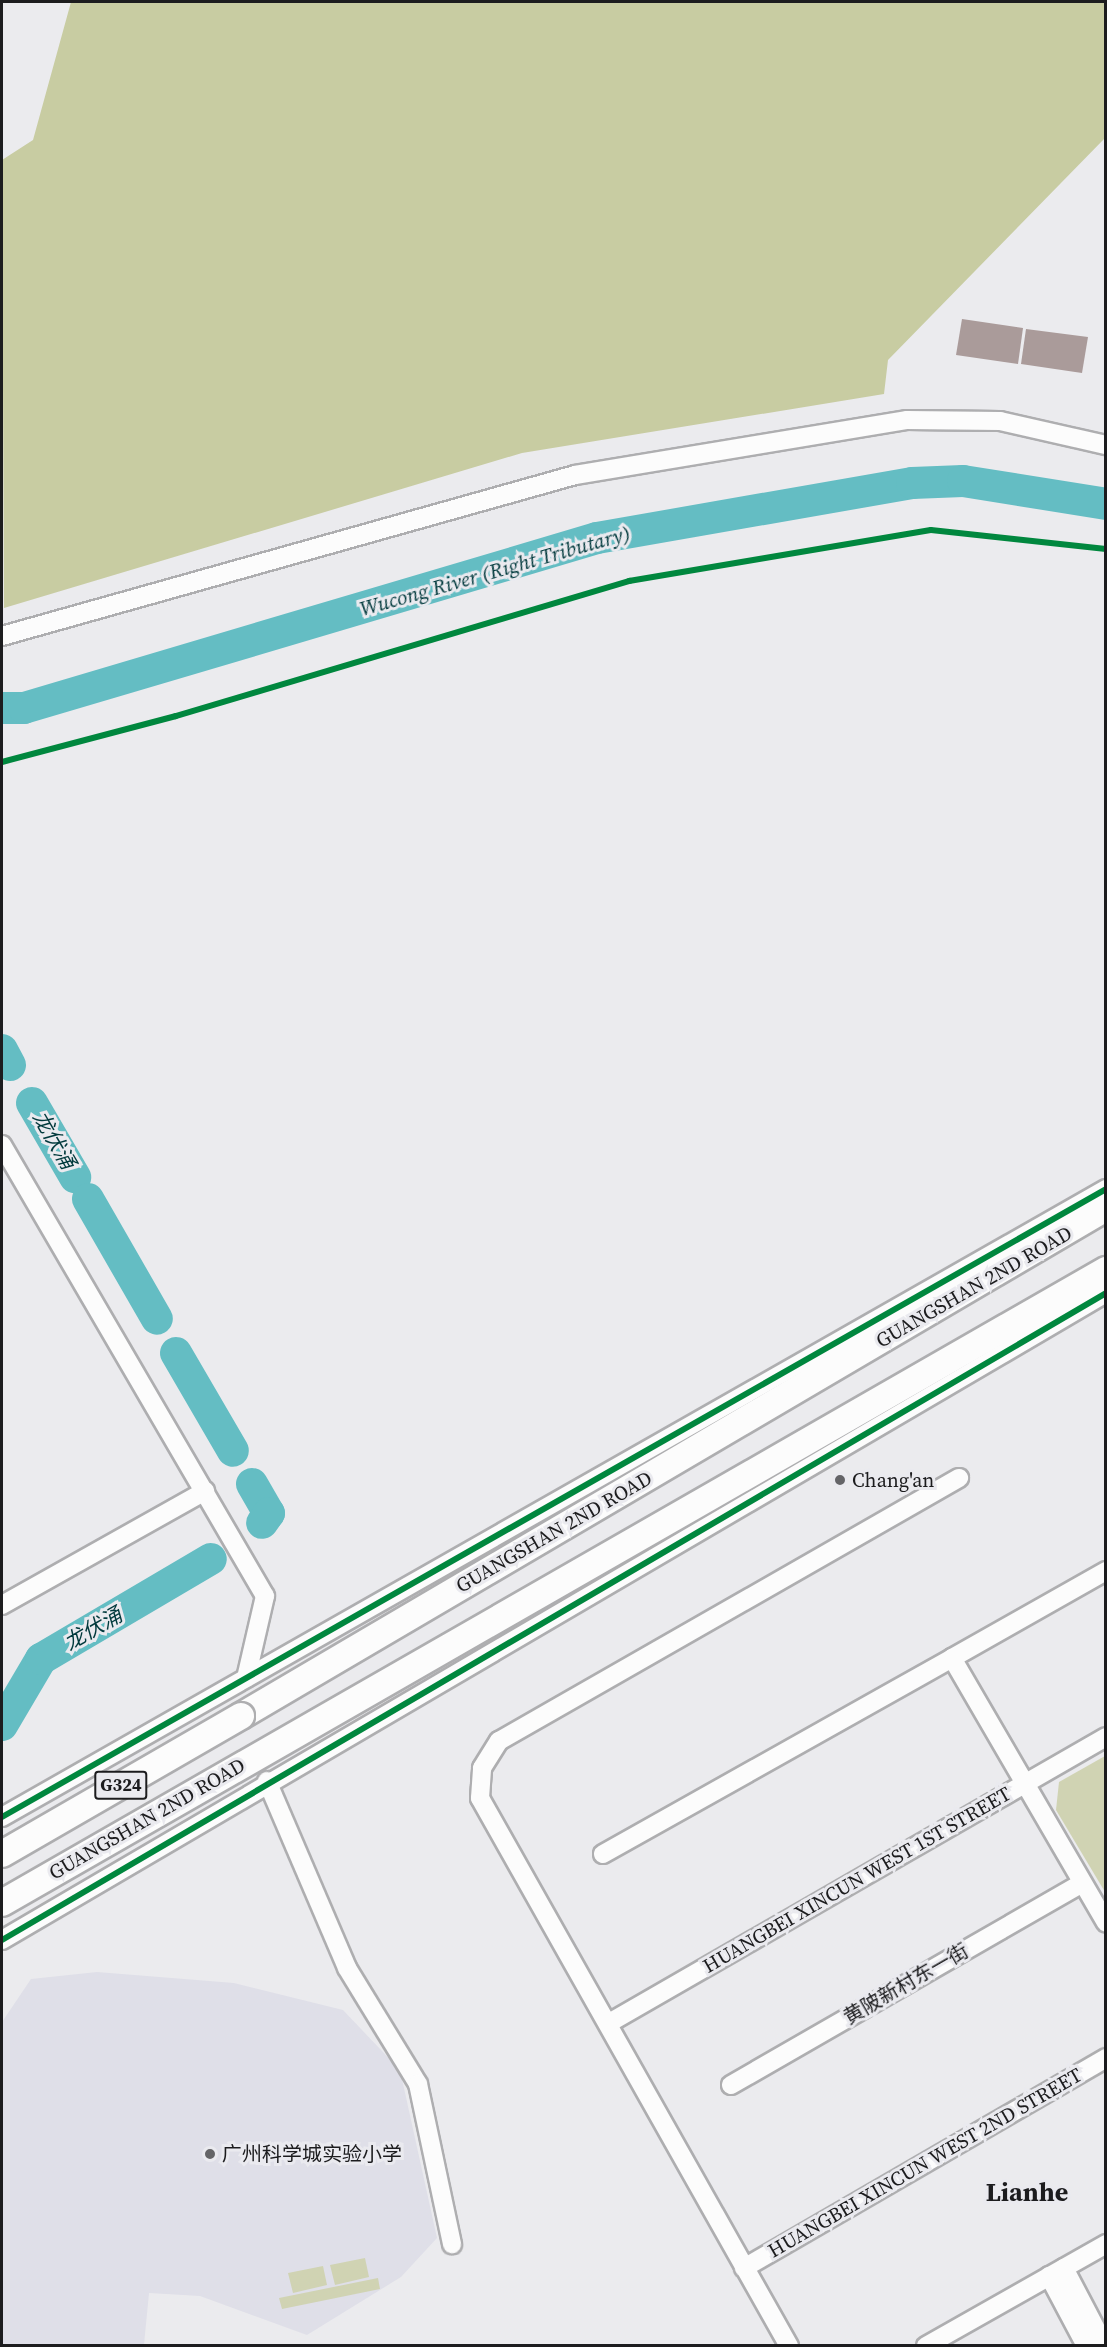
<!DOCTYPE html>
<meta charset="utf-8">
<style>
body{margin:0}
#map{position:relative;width:1107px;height:2347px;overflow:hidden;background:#ebebee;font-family:"Source Serif 4","Noto Sans SC",serif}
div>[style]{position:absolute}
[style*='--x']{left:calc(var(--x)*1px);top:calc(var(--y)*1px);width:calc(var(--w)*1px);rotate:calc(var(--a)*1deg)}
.built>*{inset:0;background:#dfdfe8}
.green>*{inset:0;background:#d0d3b3}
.forest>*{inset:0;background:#c8cca2}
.river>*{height:32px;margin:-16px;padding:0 16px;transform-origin:16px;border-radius:16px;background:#64bdc3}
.building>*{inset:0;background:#aa9b9a}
.roads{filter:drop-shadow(2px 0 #aeaeb0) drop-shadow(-2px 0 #aeaeb0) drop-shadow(0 2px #aeaeb0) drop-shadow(0 -2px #aeaeb0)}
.minor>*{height:18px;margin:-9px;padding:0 9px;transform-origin:9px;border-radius:9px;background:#fcfcfc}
.highway>*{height:26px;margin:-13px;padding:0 13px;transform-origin:13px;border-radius:13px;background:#fcfcfc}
.bridges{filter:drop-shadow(2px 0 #aeaeb0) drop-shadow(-2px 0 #aeaeb0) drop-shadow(0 2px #aeaeb0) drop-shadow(0 -2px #aeaeb0)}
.highway-bridge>*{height:26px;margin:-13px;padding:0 13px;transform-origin:13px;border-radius:13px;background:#fcfcfc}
.cycleway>*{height:6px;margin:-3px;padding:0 3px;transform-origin:3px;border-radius:3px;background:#00873e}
.dots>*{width:16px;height:16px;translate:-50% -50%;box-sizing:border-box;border:3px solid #eaeaef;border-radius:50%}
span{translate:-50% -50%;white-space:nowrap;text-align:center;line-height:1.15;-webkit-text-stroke:6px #eaeaef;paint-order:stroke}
.shield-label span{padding:2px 4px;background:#eaeaef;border:2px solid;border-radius:4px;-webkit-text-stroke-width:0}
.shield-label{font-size:18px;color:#1c1c1e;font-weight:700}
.street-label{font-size:20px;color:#1c1c1e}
.poi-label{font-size:20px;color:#1c1c1e}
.left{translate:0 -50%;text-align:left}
.water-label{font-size:21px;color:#00393c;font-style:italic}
.district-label{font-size:26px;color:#1c1c1e;font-weight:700}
.frame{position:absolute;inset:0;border:3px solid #1c1c1e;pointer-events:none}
</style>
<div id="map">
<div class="built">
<div style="clip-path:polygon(97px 1972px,234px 1983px,343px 2010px,400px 2070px,437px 2238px,401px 2277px,307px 2335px,200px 2296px,149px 2293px,144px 2345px,2px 2346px,2px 2022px,31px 1979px)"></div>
</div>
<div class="green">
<div style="clip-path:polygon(1105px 1756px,1105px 1892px,1056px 1810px,1059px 1782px)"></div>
<div style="clip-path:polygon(365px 2258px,369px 2277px,335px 2285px,330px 2265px)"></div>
<div style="clip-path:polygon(323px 2266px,327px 2285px,293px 2293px,288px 2273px)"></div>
<div style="clip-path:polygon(378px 2278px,380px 2289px,282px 2309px,279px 2298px)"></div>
</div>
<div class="forest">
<div style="clip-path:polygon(71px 2px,1105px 2px,1105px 138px,888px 360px,884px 394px,522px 453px,4px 608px,2px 160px,33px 140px)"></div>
</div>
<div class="river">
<div style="--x:2;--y:708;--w:22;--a:0"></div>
<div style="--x:24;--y:708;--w:598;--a:-16.52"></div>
<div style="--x:597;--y:538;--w:320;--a:-9.9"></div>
<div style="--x:912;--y:483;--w:51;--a:-2.2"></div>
<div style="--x:963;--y:481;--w:145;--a:9.1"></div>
<div style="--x:2;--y:1050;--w:17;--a:62"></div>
<div style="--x:32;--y:1103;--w:86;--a:59.8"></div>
<div style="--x:88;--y:1199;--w:138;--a:60.1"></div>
<div style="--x:176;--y:1353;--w:113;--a:59.8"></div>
<div style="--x:252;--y:1484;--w:34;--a:60"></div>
<div style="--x:269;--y:1513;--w:12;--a:125"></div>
<div style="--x:2;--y:1725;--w:77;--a:-59.4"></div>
<div style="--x:41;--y:1659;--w:197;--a:-30.5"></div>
</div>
<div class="building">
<div style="clip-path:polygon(962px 319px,1023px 328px,1018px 364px,956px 355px)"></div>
<div style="clip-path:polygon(1026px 329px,1088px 337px,1082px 373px,1021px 364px)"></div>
</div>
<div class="roads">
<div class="minor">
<div style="--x:2;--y:636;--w:595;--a:-15.69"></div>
<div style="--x:575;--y:475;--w:337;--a:-9.4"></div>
<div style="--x:907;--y:420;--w:93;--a:0.6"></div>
<div style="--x:1000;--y:421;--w:109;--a:12.8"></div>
<div style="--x:2;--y:1145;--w:522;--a:59.75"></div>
<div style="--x:265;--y:1596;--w:84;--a:103"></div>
<div style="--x:1106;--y:1571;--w:177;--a:150.5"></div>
<div style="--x:952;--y:1658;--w:306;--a:59.8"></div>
<div style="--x:2;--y:1605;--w:233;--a:-29.3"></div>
<div style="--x:267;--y:1781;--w:203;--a:66.8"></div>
<div style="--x:347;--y:1968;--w:136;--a:58.5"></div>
<div style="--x:418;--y:2084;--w:164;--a:78"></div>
<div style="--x:2;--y:1817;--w:1270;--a:-29.63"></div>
<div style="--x:603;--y:1854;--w:400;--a:-29.3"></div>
<div style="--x:2;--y:1940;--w:1280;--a:-30.37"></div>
<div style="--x:609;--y:2023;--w:573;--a:-29.92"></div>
<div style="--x:731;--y:2085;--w:405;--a:-29.9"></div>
<div style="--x:744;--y:2268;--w:419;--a:-30.1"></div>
<div style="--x:1064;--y:2268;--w:88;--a:62.3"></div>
<div style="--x:1049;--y:2276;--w:79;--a:62.1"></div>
<div style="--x:789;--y:2346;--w:629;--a:-119.42"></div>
<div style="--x:480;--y:1798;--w:30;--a:-86"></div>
<div style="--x:482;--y:1768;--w:32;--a:-58"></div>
<div style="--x:499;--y:1741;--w:530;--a:-29.76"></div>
<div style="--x:926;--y:2346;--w:207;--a:-29.5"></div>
</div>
<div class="highway">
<div style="--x:241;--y:1716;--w:1003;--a:-30.43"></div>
<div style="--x:2;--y:1903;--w:1273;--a:-29.83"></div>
</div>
</div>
<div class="bridges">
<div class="highway-bridge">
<div style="--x:2;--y:1854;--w:276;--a:-30"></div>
</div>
</div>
<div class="cycleway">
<div style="--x:2;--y:762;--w:180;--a:-14.8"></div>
<div style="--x:176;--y:716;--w:473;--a:-16.6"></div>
<div style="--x:629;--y:581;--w:306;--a:-9.6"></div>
<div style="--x:931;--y:530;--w:176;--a:6.2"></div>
<div style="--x:2;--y:1817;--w:1270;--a:-29.63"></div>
<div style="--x:2;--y:1940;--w:1280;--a:-30.37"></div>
</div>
<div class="dots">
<div style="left:840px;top:1480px;background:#646467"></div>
<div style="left:210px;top:2154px;background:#646467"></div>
</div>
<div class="shield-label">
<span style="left:121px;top:1785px">G324</span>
</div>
<div class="street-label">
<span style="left:974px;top:1287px;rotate:-30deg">GUANGSHAN 2ND ROAD</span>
<span style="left:554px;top:1532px;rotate:-30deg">GUANGSHAN 2ND ROAD</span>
<span style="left:147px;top:1819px;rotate:-30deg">GUANGSHAN 2ND ROAD</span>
<span style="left:857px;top:1880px;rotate:-30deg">HUANGBEI XINCUN WEST 1ST STREET</span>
<span style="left:906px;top:1984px;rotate:-30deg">黄陂新村东一街</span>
<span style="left:925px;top:2163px;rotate:-30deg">HUANGBEI XINCUN WEST 2ND STREET</span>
</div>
<div class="poi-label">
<span class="left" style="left:852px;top:1480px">Chang'an</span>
<span class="left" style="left:222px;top:2154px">广州科学城实验小学</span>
</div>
<div class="water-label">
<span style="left:495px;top:571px;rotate:-16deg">Wucong River (Right Tributary)</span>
<span style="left:54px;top:1140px;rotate:60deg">龙伏涌</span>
<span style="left:93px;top:1629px;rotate:-30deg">龙伏涌</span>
</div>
<div class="district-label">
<span style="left:1027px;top:2193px">Lianhe</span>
</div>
<div class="frame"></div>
</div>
